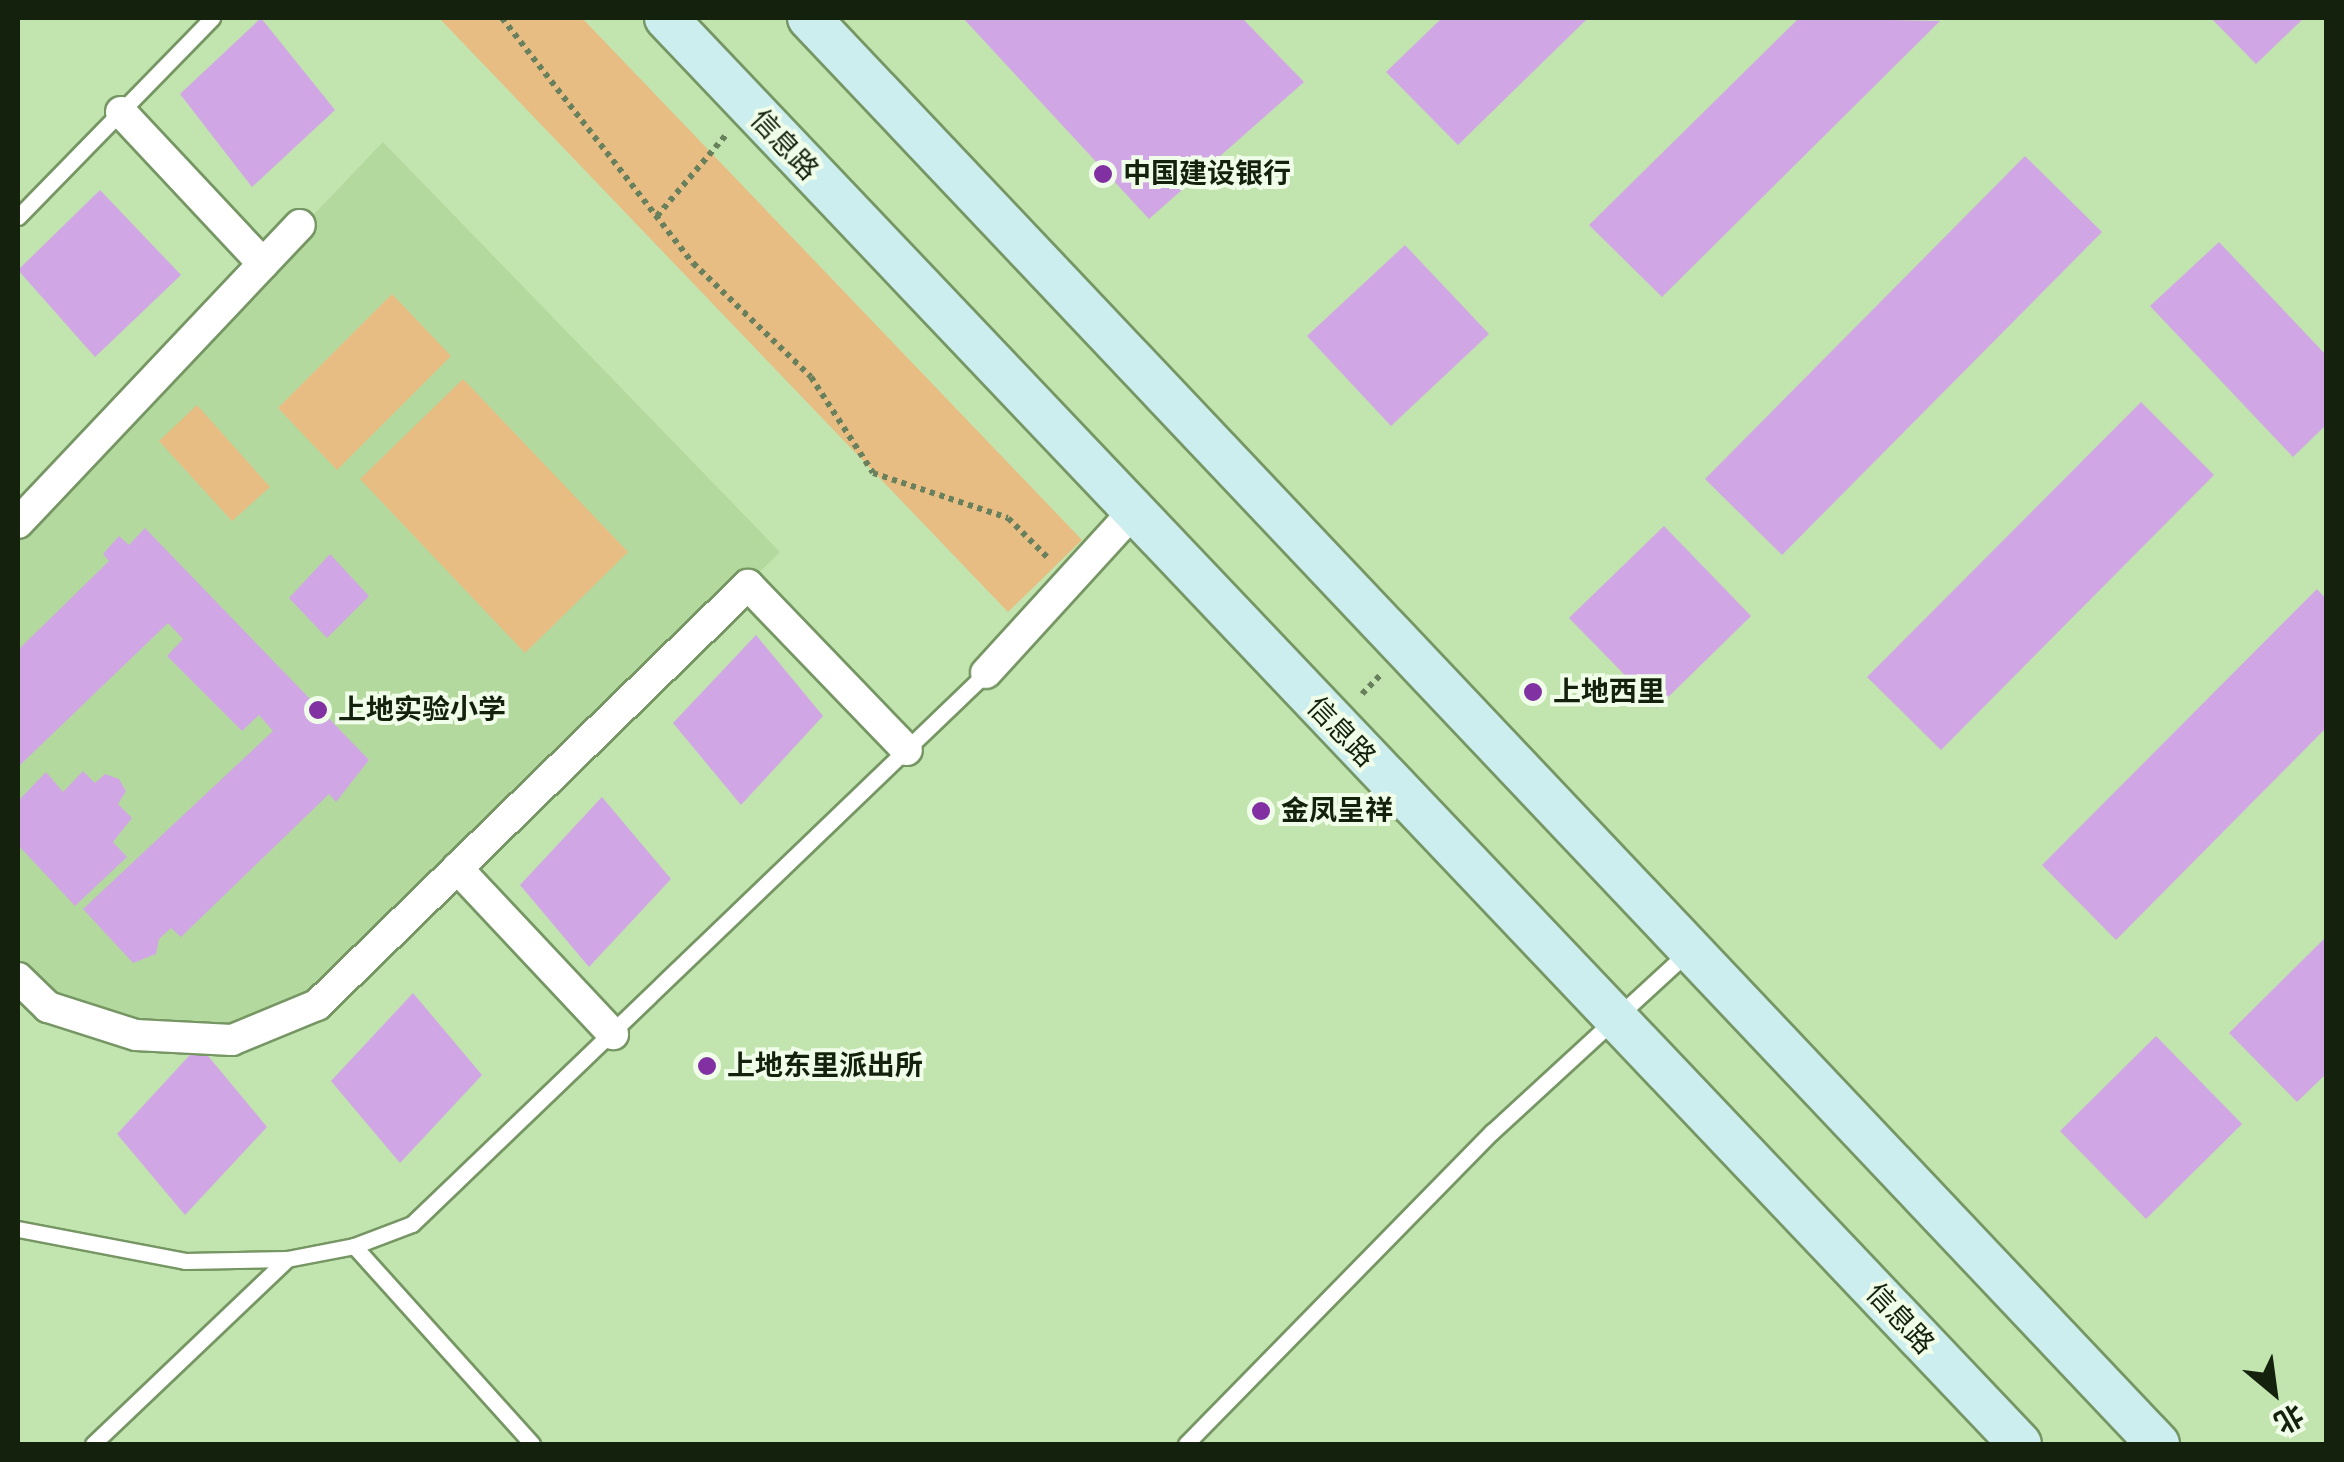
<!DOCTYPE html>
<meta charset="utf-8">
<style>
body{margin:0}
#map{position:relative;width:2344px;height:1462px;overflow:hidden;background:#c2e4af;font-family:"Roboto Condensed","Noto Sans SC",sans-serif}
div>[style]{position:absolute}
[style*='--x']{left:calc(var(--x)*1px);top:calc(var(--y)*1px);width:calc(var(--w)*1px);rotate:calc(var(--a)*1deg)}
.built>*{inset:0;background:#b3d99e}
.green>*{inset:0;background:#e7bd83}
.building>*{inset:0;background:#d0a7e4}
.path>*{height:6px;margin-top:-3px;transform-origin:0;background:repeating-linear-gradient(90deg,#69805c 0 5px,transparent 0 10px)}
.roads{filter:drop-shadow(2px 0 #769664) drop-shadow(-2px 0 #769664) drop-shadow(0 2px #769664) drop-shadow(0 -2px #769664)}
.lane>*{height:15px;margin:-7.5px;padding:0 7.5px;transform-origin:7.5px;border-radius:7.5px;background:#fff}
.street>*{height:30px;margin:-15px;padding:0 15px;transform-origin:15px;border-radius:15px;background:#fff}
.secondary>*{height:42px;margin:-21px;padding:0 21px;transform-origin:21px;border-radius:21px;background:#cdeeee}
.dots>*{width:28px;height:28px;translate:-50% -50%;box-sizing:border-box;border:5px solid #f0fee9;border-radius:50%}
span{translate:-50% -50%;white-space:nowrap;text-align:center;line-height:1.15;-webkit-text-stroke:8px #f0fee9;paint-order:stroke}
.street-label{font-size:28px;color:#14210d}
.poi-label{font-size:28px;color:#14210d;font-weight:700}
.left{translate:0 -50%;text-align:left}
.frame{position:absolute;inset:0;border:20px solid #14210d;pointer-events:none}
.north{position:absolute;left:2224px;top:1342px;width:100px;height:100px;-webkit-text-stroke:8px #f0fee9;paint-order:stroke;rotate:151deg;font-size:28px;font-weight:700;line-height:40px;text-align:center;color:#14210d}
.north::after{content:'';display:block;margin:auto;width:35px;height:45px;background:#14210d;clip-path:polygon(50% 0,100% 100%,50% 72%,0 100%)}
</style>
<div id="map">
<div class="built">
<div style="clip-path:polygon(383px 142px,780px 552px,317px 1005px,232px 1040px,136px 1035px,18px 978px,18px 524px)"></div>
</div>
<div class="green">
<div style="clip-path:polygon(439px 18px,582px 18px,1082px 540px,1008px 612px)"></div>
<div style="clip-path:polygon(392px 294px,451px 356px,337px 470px,278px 408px)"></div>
<div style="clip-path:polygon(463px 379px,628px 552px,525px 653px,360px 479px)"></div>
<div style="clip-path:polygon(197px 405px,270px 487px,232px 521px,159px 441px)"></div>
</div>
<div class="building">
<div style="clip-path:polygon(261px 18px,335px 110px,252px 187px,180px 94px)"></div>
<div style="clip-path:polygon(963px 18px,1242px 18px,1304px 82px,1149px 219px)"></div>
<div style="clip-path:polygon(1442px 18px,1588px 18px,1458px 145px,1386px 72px)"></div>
<div style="clip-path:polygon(1799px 18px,1940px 21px,1662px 297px,1589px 225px)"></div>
<div style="clip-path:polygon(2211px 18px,2304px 18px,2256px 64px)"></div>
<div style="clip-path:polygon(2025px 156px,2102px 232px,1782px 555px,1705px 479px)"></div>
<div style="clip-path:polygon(100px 190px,181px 275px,95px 357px,18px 270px)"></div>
<div style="clip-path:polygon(2219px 242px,2326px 355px,2326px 425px,2293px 457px,2150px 306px)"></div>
<div style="clip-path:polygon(1405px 245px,1489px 334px,1391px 426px,1307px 336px)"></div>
<div style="clip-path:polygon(2141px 402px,2214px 475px,1941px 750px,1867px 677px)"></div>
<div style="clip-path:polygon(1664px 526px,1751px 616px,1657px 708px,1569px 618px)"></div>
<div style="clip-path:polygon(145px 528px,369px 760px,336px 802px,329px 794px,181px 937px,171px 928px,159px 939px,156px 954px,133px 963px,83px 909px,273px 731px,259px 715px,242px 731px,167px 656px,183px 639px,168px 623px,18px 767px,18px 650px,109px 561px,103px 554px,119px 536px,129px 545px)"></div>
<div style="clip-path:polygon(330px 554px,369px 596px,327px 638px,289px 598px)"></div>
<div style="clip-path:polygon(2317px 589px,2326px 599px,2326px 728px,2116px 940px,2042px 865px)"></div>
<div style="clip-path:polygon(756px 635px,823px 716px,741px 805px,673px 723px)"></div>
<div style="clip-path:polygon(83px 771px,95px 783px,105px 774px,119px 779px,126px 791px,118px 804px,132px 818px,113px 842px,127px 857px,75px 906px,18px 845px,18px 801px,46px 772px,63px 792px)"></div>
<div style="clip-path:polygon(602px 797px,671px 879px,589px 967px,520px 885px)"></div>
<div style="clip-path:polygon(2326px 937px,2326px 1074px,2297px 1102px,2229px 1033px)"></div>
<div style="clip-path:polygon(413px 993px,482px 1075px,400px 1163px,331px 1081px)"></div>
<div style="clip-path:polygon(2156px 1036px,2242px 1124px,2146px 1219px,2060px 1131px)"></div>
<div style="clip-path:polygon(199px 1045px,267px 1127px,185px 1215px,117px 1134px)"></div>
</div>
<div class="path">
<div style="--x:502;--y:18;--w:311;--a:52.1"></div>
<div style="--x:693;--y:263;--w:164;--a:44"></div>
<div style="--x:811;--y:377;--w:114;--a:57.1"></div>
<div style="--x:873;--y:473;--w:142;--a:18.4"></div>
<div style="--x:1008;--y:518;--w:59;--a:45"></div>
<div style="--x:657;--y:216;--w:106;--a:-49.6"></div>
<div style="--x:1362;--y:694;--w:28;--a:-46"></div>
</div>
<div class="roads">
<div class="lane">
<div style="--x:18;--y:217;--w:278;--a:-45.7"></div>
<div style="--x:18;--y:1229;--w:170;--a:10.8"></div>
<div style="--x:185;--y:1261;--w:102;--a:-1.1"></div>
<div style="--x:287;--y:1259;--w:68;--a:-11"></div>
<div style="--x:354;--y:1246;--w:266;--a:48"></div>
<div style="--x:354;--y:1246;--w:62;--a:-20.8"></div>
<div style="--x:412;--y:1224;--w:796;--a:-43.83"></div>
<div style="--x:93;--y:1444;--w:268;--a:-43.6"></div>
<div style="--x:1186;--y:1444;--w:437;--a:-45.6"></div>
<div style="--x:1492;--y:1132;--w:266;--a:-42.6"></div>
</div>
<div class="street">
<div style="--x:121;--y:112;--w:208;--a:46.9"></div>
<div style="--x:18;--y:523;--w:410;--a:-46.6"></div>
<div style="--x:986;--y:673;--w:215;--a:-47.6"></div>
<div style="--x:457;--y:868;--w:228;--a:46.8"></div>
<div style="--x:18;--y:978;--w:42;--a:44"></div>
<div style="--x:48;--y:1007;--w:92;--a:17.7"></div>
<div style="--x:136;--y:1035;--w:96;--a:3"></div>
<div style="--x:232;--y:1040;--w:92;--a:-22.4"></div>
<div style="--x:317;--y:1005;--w:602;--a:-44.26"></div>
<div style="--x:748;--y:585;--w:229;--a:46.1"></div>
</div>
<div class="secondary">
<div style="--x:666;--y:18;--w:1966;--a:46.48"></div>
<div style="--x:809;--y:18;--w:1963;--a:46.59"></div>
</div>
</div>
<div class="dots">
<div style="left:1103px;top:174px;background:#8131a1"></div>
<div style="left:1533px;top:692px;background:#8131a1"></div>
<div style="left:318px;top:710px;background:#8131a1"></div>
<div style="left:1261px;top:811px;background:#8131a1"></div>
<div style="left:707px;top:1066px;background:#8131a1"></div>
</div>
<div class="street-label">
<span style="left:784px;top:145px;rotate:47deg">信息路</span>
<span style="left:1341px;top:732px;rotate:46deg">信息路</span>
<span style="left:1900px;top:1319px;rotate:47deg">信息路</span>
</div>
<div class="poi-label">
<span class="left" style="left:1123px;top:174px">中国建设银行</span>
<span class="left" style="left:1553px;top:692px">上地西里</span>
<span class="left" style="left:338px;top:710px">上地实验小学</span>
<span class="left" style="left:1281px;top:811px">金凤呈祥</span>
<span class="left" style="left:727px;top:1066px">上地东里派出所</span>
</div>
<div class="frame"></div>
<div class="north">北</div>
</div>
